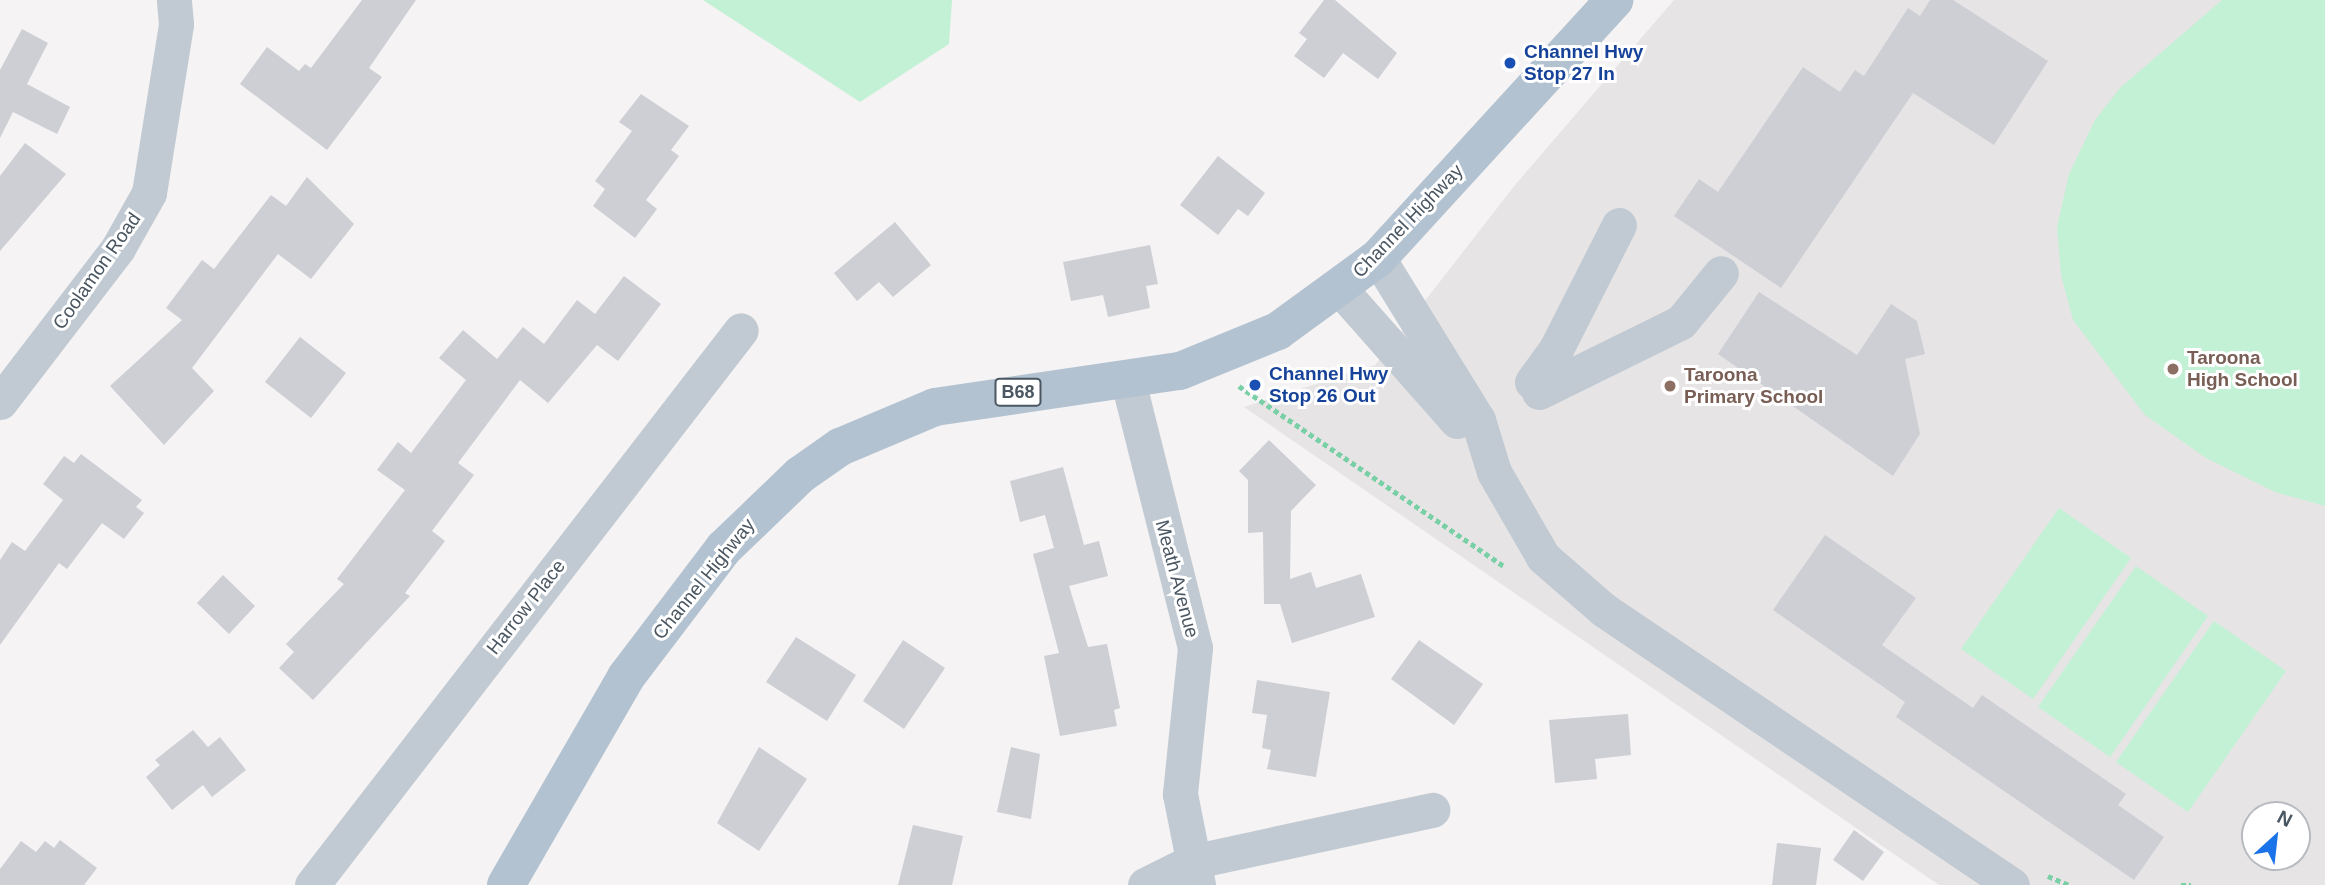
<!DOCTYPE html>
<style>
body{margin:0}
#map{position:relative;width:2325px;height:885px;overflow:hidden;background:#f5f3f3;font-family:Helvetica,sans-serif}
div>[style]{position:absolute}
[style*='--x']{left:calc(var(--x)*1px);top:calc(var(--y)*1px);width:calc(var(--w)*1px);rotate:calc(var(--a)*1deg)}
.education>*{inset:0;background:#e6e4e5}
.green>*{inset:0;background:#c3f1d5}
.building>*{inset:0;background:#cdcfd5}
.path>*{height:4.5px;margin-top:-2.25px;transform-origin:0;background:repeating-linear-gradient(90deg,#7ad0a6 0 5px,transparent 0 8.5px)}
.minor>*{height:35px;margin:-17.5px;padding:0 17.5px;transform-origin:17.5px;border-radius:17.5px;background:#c1cad2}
.major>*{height:38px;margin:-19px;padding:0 19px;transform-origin:19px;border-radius:19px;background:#b3c2d1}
.dots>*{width:19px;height:19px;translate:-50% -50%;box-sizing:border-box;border:4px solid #fff;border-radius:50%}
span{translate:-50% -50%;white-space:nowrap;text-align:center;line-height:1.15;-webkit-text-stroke:6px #fff;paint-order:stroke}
.shield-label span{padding:2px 5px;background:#fff;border:2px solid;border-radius:5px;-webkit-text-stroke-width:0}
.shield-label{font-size:18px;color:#4a5661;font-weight:700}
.transit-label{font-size:19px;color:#164399;font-weight:700}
.left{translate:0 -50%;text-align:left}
.street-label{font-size:19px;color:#4a5661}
.education-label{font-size:19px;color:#785e54;font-weight:700}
.north{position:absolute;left:2241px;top:801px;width:70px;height:70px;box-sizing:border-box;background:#fff;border:2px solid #b7bbc0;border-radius:50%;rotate:27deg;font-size:19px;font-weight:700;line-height:28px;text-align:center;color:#4a5661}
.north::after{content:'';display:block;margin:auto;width:24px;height:32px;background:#1a73e8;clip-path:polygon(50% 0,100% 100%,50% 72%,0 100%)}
</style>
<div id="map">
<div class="education">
<div style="clip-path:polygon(evenodd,1674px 0,2325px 0,2325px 885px,1939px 885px,1244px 407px,1375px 365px,1515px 185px,1674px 0,2255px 815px,2297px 815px,2297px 857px,2255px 857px,2255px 815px)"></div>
</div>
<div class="green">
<div style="clip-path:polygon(703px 0,952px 0,949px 44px,860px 102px)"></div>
<div style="clip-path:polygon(2222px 0,2325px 0,2325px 506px,2275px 492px,2206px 458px,2145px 415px,2073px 320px,2061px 275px,2057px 227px,2069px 174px,2095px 120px,2120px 88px)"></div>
<div style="clip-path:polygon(2059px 508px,2131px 558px,2033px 699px,1961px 649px)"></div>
<div style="clip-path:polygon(2136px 566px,2208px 616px,2110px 757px,2038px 707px)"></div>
<div style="clip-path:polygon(2214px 621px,2286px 671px,2188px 812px,2116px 762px)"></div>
</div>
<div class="building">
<div style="clip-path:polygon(362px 0,416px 0,369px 68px,382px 77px,327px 150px,240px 84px,267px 47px,299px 71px,305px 64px,311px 68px)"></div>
<div style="clip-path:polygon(1324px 0,1335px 0,1397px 53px,1378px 79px,1343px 53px,1324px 78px,1294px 56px,1307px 39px,1299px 33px)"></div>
<div style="clip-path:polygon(1930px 0,1953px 0,2048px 61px,1994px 145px,1913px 93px,1781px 288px,1674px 216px,1699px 179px,1718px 192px,1803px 67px,1840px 92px,1855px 70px,1864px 76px,1908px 8px,1920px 16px)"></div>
<div style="clip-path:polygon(22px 29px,48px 43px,27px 84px,70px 107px,57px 134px,13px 112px,0 138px,0 70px)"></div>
<div style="clip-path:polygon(641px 94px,689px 126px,671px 150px,679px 156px,646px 200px,657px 209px,635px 238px,593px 206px,605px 189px,595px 181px,632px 131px,619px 122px)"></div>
<div style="clip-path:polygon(25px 143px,66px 174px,0 251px,0 176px)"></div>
<div style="clip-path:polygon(1218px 156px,1265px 193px,1248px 216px,1238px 209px,1218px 235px,1180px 205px)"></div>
<div style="clip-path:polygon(307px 177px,354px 224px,311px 279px,278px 254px,192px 368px,214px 391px,164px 445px,110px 386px,182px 320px,166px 308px,202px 260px,214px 269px,271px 195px,286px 206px)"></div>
<div style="clip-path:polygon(895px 222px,931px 265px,893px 297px,879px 282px,857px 301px,834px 273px)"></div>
<div style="clip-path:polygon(1150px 245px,1158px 284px,1146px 286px,1150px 308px,1108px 317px,1103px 295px,1071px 301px,1063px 262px)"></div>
<div style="clip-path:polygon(624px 276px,661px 304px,618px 361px,597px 345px,548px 403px,520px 380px,458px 463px,474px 475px,432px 531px,445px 541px,405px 593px,410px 596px,313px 700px,279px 668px,294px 652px,286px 644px,344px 584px,337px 579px,405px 490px,377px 470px,398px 442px,411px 453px,466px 380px,439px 358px,463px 330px,497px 359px,523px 327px,544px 344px,577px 300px,595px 314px)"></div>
<div style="clip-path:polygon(1759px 292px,1857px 355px,1891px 304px,1917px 321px,1925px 354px,1905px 359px,1920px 434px,1893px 476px,1718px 354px)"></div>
<div style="clip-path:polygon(300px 337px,346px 373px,311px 418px,265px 382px)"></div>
<div style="clip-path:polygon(1269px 440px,1316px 485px,1291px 511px,1290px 579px,1311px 572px,1316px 588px,1361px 574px,1375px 617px,1292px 643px,1280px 604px,1264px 604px,1263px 532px,1248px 533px,1248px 480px,1239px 471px)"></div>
<div style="clip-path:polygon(81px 454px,142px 500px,136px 507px,144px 513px,124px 539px,102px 523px,67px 569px,59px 563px,0 645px,0 560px,12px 542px,25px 551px,63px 500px,43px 484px,64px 456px,74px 463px)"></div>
<div style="clip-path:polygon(1063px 467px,1084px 545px,1099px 541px,1108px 576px,1069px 586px,1088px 647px,1107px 644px,1120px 708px,1114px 710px,1117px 726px,1060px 736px,1044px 656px,1059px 653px,1033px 554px,1054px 548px,1045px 515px,1020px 522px,1010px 481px)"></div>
<div style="clip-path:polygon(1825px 535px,1916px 598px,1882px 645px,1973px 708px,1982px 695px,2126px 794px,2118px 805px,2164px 837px,2134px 880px,1896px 717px,1905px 702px,1773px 610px)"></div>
<div style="clip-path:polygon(223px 575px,255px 606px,229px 634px,197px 603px)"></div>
<div style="clip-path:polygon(796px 637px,856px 675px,827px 721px,766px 682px)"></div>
<div style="clip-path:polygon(903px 640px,945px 668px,904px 729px,863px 701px)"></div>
<div style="clip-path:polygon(1419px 640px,1483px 684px,1454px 725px,1391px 679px)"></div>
<div style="clip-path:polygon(1257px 680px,1330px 692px,1316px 777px,1267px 769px,1271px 750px,1262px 748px,1267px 715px,1252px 713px)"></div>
<div style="clip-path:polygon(1628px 714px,1631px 755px,1595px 759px,1597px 779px,1555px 783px,1549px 720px)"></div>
<div style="clip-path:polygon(193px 730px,208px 747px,220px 737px,246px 770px,212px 797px,203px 785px,172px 810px,146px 777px,160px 765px,155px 760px)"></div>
<div style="clip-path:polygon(759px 747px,807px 779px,759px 851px,717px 823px)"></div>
<div style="clip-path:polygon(1011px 747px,1040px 754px,1031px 819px,997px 812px)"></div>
<div style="clip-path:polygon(913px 825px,963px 836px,952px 885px,898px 885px)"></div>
<div style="clip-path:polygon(1854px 830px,1884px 852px,1863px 881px,1833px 860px)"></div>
<div style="clip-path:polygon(60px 840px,97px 868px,84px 885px,0 885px,0 869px,21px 841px,36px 852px,45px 841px,54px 848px)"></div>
<div style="clip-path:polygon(1777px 843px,1821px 848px,1816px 885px,1772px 885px)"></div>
</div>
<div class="path">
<div style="--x:1239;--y:386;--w:320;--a:34.2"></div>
<div style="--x:2048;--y:876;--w:23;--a:23"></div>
<div style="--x:2181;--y:885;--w:10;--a:0"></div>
</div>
<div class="minor">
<div style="--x:1378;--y:258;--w:190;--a:58.3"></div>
<div style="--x:1478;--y:420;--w:54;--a:72.9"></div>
<div style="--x:1494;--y:472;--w:98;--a:60"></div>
<div style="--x:1543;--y:557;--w:81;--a:41"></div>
<div style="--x:1604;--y:610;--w:492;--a:34"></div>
<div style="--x:1341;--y:290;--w:175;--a:48.5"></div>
<div style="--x:1128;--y:381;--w:275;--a:75.9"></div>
<div style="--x:1195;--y:648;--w:147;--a:95.9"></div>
<div style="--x:1180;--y:794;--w:93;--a:78.8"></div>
<div style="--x:1532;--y:382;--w:41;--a:-54"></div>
<div style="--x:1556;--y:349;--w:139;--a:-63.1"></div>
<div style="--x:1539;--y:392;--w:158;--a:-26.2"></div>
<div style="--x:1681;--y:322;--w:63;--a:-50.8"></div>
<div style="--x:0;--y:402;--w:194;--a:-52.5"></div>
<div style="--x:118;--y:248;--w:63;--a:-60.6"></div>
<div style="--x:149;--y:193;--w:171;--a:-80.9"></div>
<div style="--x:176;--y:24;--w:24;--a:-95"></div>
<div style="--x:312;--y:885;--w:701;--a:-52.3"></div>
<div style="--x:1145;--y:885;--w:51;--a:-26.6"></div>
<div style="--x:1191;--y:862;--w:247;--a:-12.2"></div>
</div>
<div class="major">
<div style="--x:506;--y:885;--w:240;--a:-60"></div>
<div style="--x:626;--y:677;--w:162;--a:-52.8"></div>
<div style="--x:724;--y:548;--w:105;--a:-43.8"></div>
<div style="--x:800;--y:475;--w:49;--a:-35"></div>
<div style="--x:840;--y:447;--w:103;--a:-22.8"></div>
<div style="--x:935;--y:407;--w:248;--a:-8.4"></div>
<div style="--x:1180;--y:371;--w:106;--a:-22.2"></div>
<div style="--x:1278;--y:331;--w:124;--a:-36.1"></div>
<div style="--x:1378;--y:258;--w:350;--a:-47.5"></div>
</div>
<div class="dots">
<div style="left:1510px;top:63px;background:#1a4fb4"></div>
<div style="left:2173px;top:369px;background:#8d6e63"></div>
<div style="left:1255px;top:385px;background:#1a4fb4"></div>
<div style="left:1670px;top:386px;background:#8d6e63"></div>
</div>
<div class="shield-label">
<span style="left:1018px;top:392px">B68</span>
</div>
<div class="transit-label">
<span class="left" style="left:1524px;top:63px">Channel Hwy<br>Stop 27 In</span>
<span class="left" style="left:1269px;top:385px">Channel Hwy<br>Stop 26 Out</span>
</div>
<div class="street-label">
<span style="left:1408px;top:221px;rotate:-46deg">Channel Highway</span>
<span style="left:97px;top:271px;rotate:-55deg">Coolamon Road</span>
<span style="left:704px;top:579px;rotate:-51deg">Channel Highway</span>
<span style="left:1177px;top:579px;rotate:75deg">Meath Avenue</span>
<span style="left:526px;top:607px;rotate:-52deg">Harrow Place</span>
</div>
<div class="education-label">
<span class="left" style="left:2187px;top:369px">Taroona<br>High School</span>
<span class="left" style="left:1684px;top:386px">Taroona<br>Primary School</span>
</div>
<div class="north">N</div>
</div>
